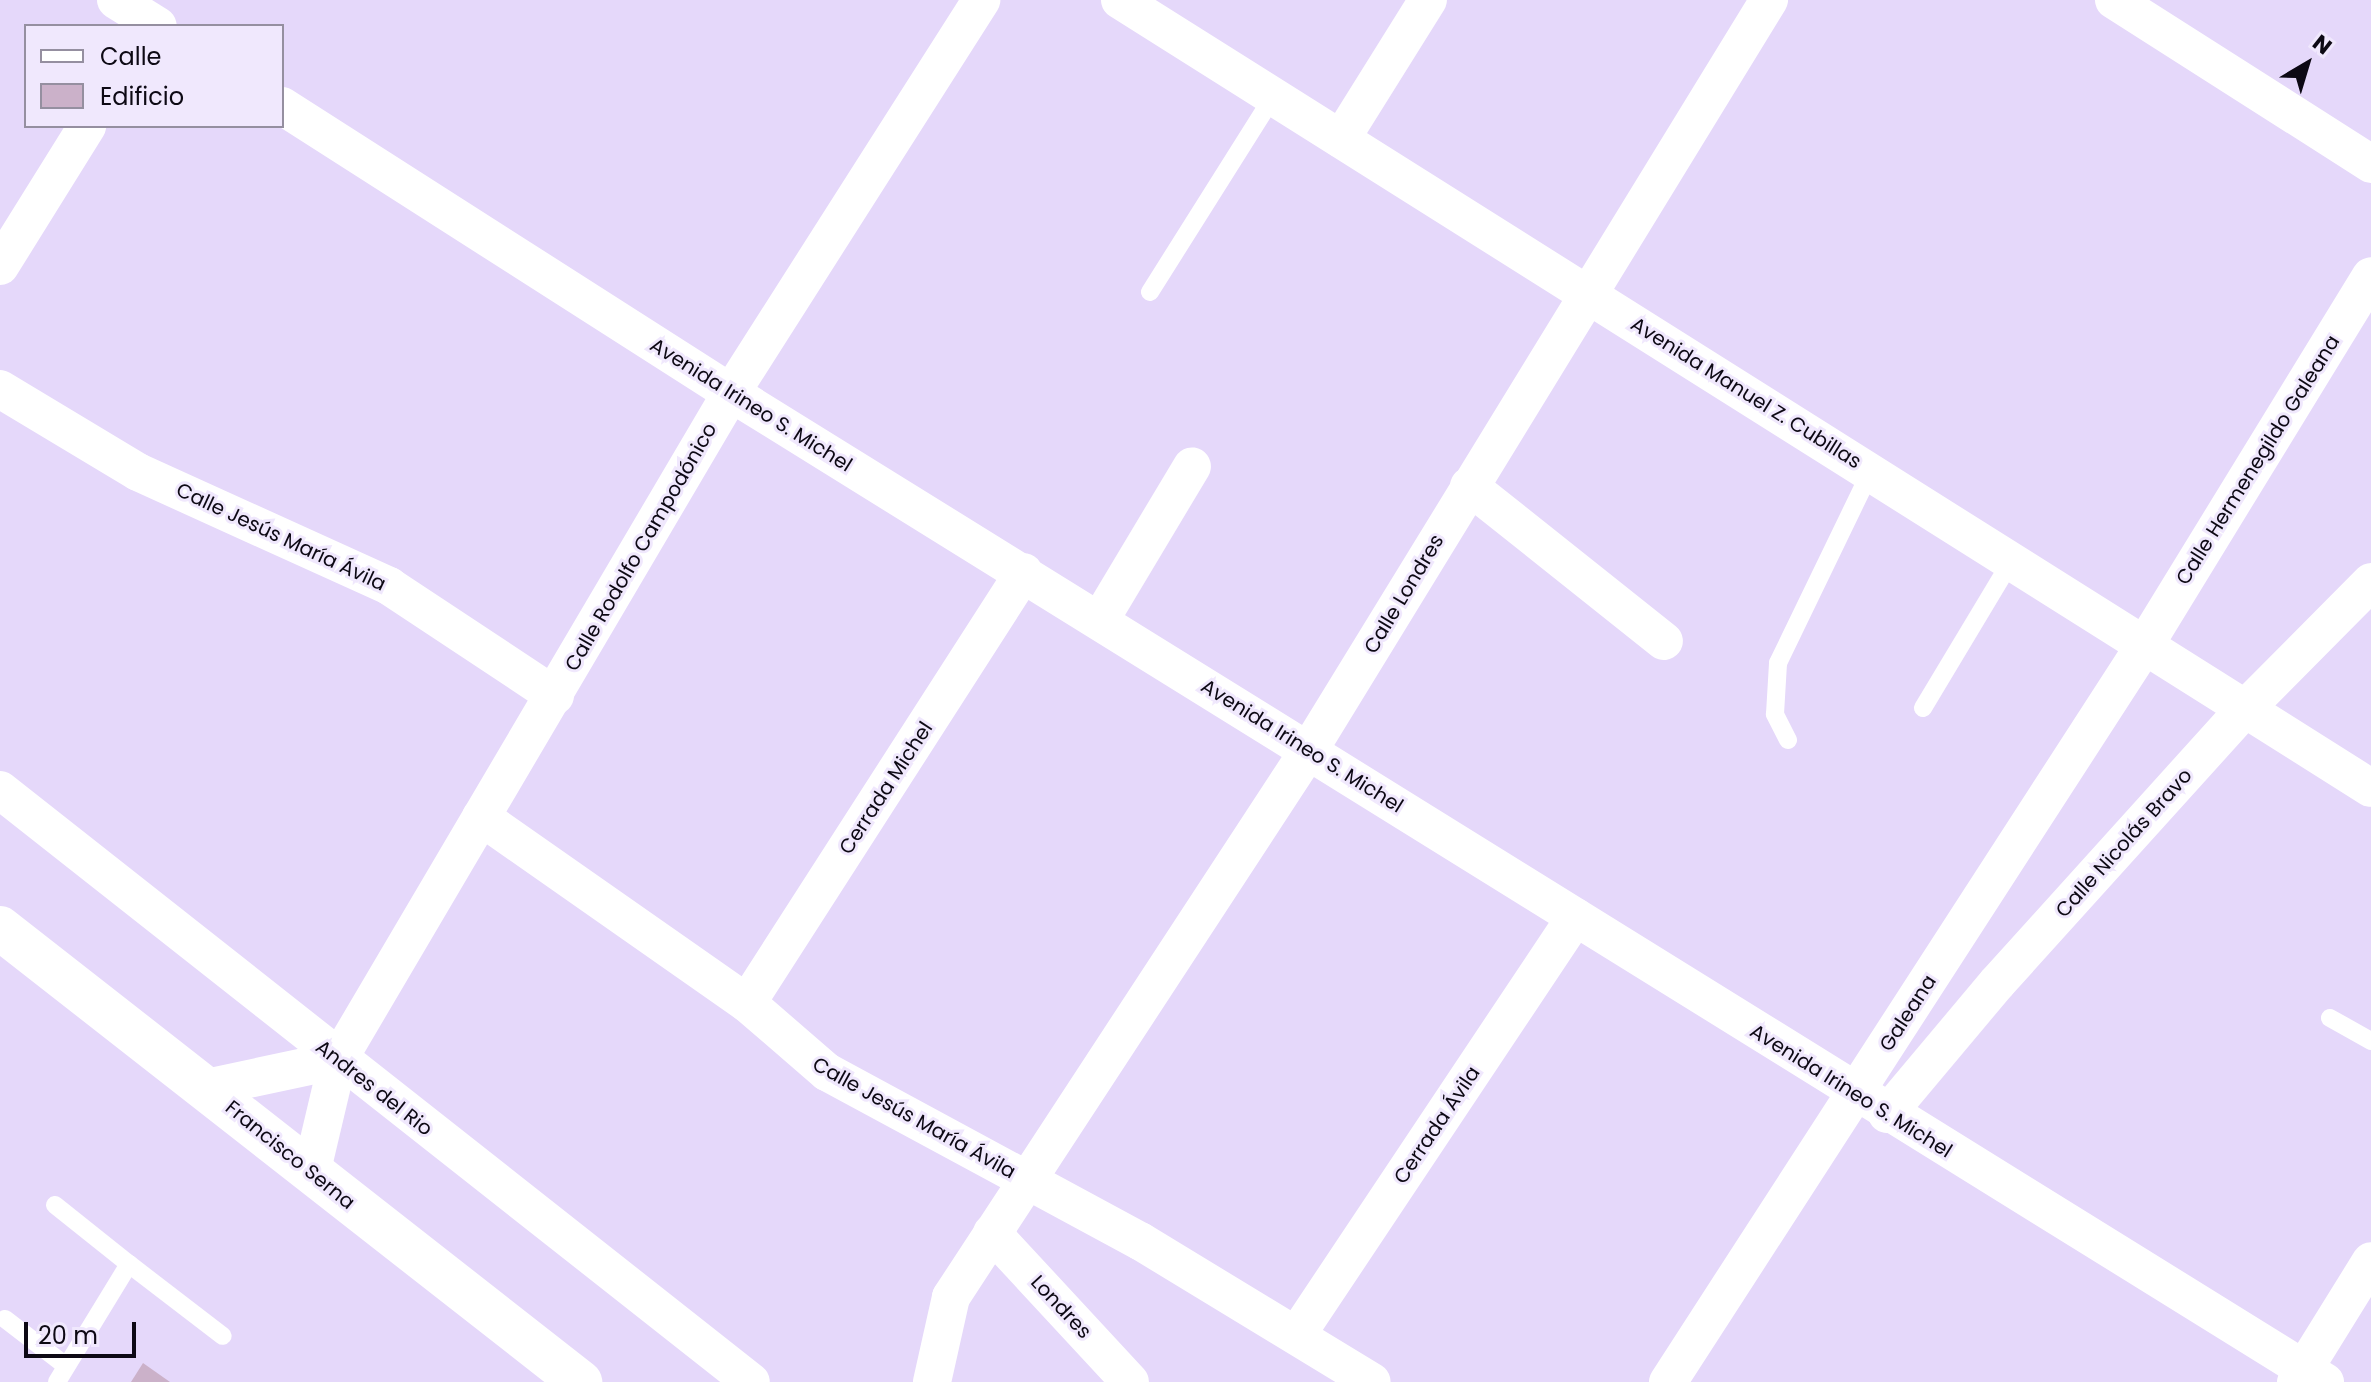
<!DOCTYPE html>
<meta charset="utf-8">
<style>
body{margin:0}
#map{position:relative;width:2371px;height:1382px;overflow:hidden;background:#e5d8fa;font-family:Poppins,sans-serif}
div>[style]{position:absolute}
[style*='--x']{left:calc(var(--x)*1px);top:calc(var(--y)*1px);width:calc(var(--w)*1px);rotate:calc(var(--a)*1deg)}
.building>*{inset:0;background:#cbb1c9}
.service>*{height:18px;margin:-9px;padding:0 9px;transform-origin:9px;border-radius:9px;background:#fff}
.minor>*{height:38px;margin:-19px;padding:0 19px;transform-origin:19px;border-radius:19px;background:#fff}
.secondary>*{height:44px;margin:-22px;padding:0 22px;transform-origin:22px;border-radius:22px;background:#fff}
span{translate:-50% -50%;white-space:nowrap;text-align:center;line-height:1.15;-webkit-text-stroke:6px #f0e8fd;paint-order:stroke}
.street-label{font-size:20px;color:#0d0914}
.legend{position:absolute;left:24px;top:24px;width:260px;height:104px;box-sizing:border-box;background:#f0e8fd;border:2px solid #958fa0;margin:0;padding:10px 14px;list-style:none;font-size:24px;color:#0d0914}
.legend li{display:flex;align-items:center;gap:16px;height:40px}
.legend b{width:40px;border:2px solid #958fa0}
.north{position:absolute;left:2267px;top:24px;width:80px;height:80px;-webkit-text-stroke:6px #f0e8fd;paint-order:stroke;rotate:38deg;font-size:22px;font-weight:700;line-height:32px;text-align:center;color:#0d0914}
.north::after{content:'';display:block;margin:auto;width:28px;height:36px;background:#0d0914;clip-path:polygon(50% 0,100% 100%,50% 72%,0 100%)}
.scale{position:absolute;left:24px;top:1322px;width:112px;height:36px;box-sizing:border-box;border:4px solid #0d0914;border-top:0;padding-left:10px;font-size:24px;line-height:28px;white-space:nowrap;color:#0d0914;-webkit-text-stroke:6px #f0e8fd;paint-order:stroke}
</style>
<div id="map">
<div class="building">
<div style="clip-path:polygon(143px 1363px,170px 1382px,131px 1382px)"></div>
</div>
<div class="service">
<div style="--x:1150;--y:292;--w:231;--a:-57.8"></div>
<div style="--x:1923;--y:708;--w:173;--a:-59"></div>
<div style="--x:1788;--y:740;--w:29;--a:-117"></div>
<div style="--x:1775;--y:714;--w:51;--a:-86.6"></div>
<div style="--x:1778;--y:663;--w:213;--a:-64.2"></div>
<div style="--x:2330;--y:1018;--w:47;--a:29.3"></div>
<div style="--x:55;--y:1205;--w:95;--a:38.6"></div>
<div style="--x:129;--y:1264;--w:138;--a:121.4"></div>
<div style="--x:129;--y:1264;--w:118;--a:37.5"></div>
<div style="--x:5;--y:1319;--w:77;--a:37.6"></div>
</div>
<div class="minor">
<div style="--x:116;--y:0;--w:49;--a:31.8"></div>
<div style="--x:1120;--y:0;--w:1478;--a:32.21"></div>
<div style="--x:2114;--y:0;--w:305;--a:32.5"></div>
<div style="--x:282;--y:106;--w:533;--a:32.59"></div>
<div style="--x:731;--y:393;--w:1876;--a:31.82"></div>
<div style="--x:1341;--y:139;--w:164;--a:-58"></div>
<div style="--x:0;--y:266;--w:165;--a:-58.1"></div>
<div style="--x:0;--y:389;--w:161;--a:31"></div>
<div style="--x:138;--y:472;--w:276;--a:24.4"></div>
<div style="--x:389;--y:586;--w:199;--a:33.5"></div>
<div style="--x:1469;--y:486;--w:249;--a:38.5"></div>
<div style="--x:1100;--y:620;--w:179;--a:-59.1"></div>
<div style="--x:0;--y:790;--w:956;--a:38.25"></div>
<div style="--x:481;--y:817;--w:325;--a:35"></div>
<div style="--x:747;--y:1003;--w:106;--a:40.8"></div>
<div style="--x:827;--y:1072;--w:356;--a:28.4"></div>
<div style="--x:1140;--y:1241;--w:271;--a:31.3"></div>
<div style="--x:747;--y:1003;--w:512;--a:-57.27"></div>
<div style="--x:206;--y:1088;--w:135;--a:-12"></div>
<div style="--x:1887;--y:1114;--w:171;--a:-50"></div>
<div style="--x:1997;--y:983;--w:370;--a:-47.9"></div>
<div style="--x:2245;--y:709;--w:179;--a:-45.2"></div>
<div style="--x:311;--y:1174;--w:117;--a:-76.7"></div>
<div style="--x:338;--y:1060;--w:774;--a:-59.49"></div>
<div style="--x:731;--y:393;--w:466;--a:-57.5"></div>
<div style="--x:992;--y:1233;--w:203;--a:47.2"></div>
<div style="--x:1298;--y:1333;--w:500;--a:-56.3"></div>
<div style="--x:932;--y:1382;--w:87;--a:-77.4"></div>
<div style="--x:951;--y:1297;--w:654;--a:-56.8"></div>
<div style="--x:1309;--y:750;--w:880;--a:-58.48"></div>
<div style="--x:1668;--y:1382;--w:880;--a:-57.1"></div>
<div style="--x:2146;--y:643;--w:430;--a:-58.5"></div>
<div style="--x:2296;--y:1382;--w:142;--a:-58.2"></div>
</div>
<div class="secondary">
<div style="--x:0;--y:928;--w:737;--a:38.05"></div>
</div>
<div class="street-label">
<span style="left:1746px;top:393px;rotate:32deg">Avenida Manuel Z. Cubillas</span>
<span style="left:751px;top:405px;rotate:32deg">Avenida Irineo S. Michel</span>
<span style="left:2258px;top:460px;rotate:-58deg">Calle Hermenegildo Galeana</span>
<span style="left:281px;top:537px;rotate:25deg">Calle Jesús María Ávila</span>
<span style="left:641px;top:547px;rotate:-60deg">Calle Rodolfo Campodónico</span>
<span style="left:1404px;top:594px;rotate:-59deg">Calle Londres</span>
<span style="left:1302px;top:746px;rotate:32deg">Avenida Irineo S. Michel</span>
<span style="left:886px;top:788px;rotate:-57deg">Cerrada Michel</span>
<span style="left:2124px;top:843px;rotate:-48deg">Calle Nicolás Bravo</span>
<span style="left:1908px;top:1013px;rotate:-57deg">Galeana</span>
<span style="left:374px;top:1088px;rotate:38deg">Andres del Rio</span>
<span style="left:1851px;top:1091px;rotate:32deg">Avenida Irineo S. Michel</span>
<span style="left:914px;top:1118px;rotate:29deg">Calle Jesús María Ávila</span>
<span style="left:1437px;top:1125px;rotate:-56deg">Cerrada Ávila</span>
<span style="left:290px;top:1155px;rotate:39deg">Francisco Serna</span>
<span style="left:1061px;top:1307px;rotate:47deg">Londres</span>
</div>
<ul class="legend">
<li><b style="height:10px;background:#fff"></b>Calle</li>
<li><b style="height:22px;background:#cbb1c9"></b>Edificio</li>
</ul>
<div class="north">N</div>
<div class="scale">20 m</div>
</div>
